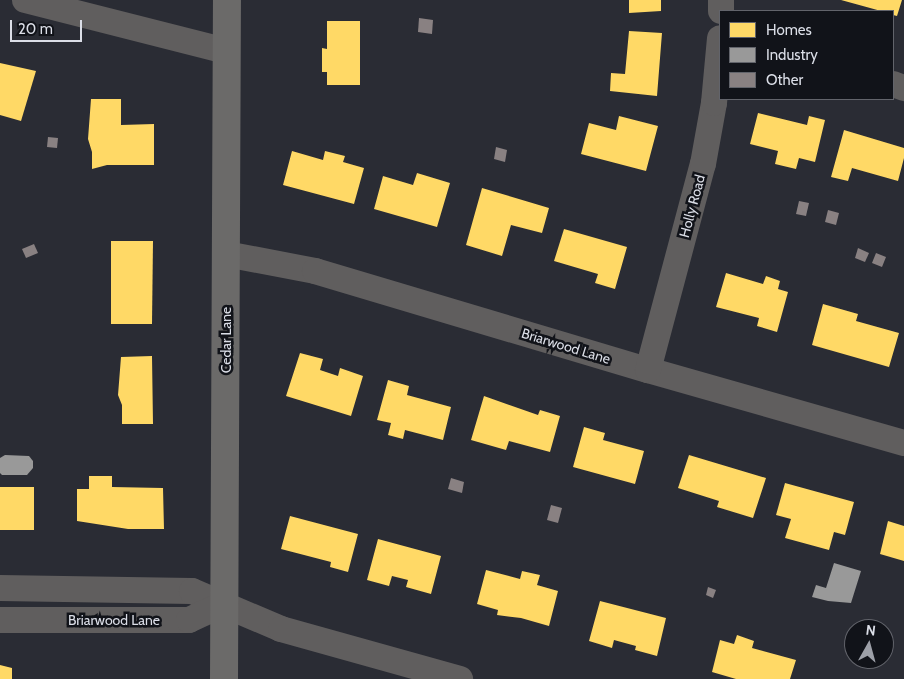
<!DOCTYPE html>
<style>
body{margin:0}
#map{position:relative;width:904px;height:679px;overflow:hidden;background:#2a2c34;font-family:Cabin,sans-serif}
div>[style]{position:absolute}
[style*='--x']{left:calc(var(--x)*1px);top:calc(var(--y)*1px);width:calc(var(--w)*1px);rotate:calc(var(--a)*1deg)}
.homes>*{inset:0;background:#ffd966}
.industry>*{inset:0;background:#999}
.building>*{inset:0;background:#898182}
.minor>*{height:26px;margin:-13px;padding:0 13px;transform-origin:13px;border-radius:13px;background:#605e5e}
.secondary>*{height:28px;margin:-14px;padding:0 14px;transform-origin:14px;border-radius:14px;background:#6b6a69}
span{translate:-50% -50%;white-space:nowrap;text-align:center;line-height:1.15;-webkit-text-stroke:5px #111319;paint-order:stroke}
.street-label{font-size:14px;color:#dbdee7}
.legend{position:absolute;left:719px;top:10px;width:175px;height:90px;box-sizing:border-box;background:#111319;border:1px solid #62646b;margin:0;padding:6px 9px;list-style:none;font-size:15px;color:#dbdee7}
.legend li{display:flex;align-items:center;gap:10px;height:25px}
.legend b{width:25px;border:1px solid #62646b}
.north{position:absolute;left:844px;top:619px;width:50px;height:50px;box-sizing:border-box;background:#111319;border:1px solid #62646b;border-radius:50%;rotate:7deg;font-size:14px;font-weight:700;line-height:20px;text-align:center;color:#dbdee7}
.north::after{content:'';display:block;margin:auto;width:18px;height:22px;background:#9da0a8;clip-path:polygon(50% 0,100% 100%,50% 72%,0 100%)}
.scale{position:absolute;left:10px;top:20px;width:72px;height:22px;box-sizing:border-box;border:2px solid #dbdee7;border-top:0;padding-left:6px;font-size:15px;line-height:18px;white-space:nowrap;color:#dbdee7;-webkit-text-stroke:4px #111319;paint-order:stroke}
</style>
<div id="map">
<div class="homes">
<div style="clip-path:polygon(629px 0,661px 0,661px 11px,629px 13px)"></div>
<div style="clip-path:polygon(841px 0,902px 0,897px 16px,893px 15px,893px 11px,881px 11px)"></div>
<div style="clip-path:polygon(327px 21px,360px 21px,360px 85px,327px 85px,327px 72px,322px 72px,322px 48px,327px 49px)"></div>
<div style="clip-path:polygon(629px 31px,662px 33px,657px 96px,610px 91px,611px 73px,625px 74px)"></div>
<div style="clip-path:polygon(0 63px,36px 71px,21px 121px,0 115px)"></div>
<div style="clip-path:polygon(91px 99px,121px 99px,121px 125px,154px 124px,154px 165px,107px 165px,92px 169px,92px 152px,88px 139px)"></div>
<div style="clip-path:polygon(758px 113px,807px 125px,809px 116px,825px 120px,815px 162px,799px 158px,796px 169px,775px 164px,778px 151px,750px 144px)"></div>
<div style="clip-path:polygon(619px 116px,658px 126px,646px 171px,581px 154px,589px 123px,616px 130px)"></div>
<div style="clip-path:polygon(844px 130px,904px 148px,904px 158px,898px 181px,852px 168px,848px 181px,831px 177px)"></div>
<div style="clip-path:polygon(292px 151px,323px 160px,325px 151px,345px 156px,343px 162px,364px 168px,354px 204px,283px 185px)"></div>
<div style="clip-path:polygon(417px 173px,450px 183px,437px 227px,374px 209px,383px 176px,413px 185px)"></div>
<div style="clip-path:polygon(482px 188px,549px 208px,542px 233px,511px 225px,502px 256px,466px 245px)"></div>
<div style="clip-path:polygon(564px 229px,627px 247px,615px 289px,595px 283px,598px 274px,554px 261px)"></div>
<div style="clip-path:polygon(111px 241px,153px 241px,152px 324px,111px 324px)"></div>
<div style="clip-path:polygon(726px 273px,763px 284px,766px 276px,780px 281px,778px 289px,788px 292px,777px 332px,757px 326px,759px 318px,716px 307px)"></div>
<div style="clip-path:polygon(823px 304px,858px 314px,856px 321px,899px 333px,889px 367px,812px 345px)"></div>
<div style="clip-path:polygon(300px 353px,323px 359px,320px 370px,338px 376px,340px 368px,363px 376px,351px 416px,286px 396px)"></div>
<div style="clip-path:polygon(152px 356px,153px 424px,122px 424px,122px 405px,118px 395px,121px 357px)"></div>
<div style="clip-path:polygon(388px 380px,409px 386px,407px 395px,451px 407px,443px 440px,405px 430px,403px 439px,388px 435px,391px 423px,377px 420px)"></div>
<div style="clip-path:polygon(484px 396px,538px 415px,540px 410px,560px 416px,550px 452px,509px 441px,506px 450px,471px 440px)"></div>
<div style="clip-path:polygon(584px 427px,605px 433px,603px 440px,644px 451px,635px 484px,573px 467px)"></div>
<div style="clip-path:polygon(689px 455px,766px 478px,753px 518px,717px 507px,719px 501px,678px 488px)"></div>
<div style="clip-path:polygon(89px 476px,112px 476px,112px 487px,163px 488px,164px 529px,128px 529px,77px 521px,77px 489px,89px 489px)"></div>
<div style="clip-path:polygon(785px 483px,854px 502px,845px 535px,834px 532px,829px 550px,785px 538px,791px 519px,776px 515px)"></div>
<div style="clip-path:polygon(0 487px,34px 487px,34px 530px,0 530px)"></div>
<div style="clip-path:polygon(290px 516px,358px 534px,348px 572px,330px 567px,331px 562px,281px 549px)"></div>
<div style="clip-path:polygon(888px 521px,904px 526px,904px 561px,880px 554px)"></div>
<div style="clip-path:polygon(378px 539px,441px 556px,431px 594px,406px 587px,408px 580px,392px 576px,389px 586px,367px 580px)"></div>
<div style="clip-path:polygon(486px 570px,520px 579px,522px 571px,540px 575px,537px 585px,558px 591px,549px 626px,521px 618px,497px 615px,498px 610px,477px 604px)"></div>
<div style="clip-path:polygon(600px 601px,666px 618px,657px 656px,635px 650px,636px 646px,614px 640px,612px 648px,589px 641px)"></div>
<div style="clip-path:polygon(737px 635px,754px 641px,752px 648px,796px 660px,790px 679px,736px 679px,712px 672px,720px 640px,734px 644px)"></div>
<div style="clip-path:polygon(0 665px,12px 668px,12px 679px,0 679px)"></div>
</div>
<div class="industry">
<div style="clip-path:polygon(5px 455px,29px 456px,33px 461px,33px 468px,27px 475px,2px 475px,0 473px,0 458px)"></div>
<div style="clip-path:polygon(834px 563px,861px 571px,851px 603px,828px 601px,812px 597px,816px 585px,826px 588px)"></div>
</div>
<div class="building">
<div style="clip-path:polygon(419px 18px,433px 20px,432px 34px,418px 32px)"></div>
<div style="clip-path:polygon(48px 137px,58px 138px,57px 148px,47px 147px)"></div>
<div style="clip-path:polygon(496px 147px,507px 150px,505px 162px,494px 159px)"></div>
<div style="clip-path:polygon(799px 201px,809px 203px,806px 216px,796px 214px)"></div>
<div style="clip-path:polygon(828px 210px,839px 213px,836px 225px,825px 222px)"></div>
<div style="clip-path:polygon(34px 244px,38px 253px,26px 258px,22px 249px)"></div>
<div style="clip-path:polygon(858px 248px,869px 253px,865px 262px,855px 258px)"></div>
<div style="clip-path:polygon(876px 253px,886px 257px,882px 267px,872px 263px)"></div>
<div style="clip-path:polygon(451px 478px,464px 482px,462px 493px,448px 489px)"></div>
<div style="clip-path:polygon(551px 505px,562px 508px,558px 523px,547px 520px)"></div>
<div style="clip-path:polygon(708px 587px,716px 590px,713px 598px,706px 595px)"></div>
</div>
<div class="minor">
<div style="--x:25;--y:0;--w:208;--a:14.2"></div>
<div style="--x:721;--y:11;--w:11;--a:-90"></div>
<div style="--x:893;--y:84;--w:12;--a:20"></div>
<div style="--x:226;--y:254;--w:91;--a:10.8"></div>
<div style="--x:315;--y:271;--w:347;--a:16.6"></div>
<div style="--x:648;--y:370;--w:266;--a:15.9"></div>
<div style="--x:648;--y:370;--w:213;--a:-75.1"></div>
<div style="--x:703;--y:164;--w:62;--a:-79.8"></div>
<div style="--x:714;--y:103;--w:65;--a:-84.7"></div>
<div style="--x:0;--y:588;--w:192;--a:0.9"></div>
<div style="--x:192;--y:591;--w:97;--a:23.1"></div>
<div style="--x:281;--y:629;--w:186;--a:15.6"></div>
<div style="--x:0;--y:620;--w:189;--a:0"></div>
<div style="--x:189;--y:620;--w:40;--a:-25"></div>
</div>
<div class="secondary">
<div style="--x:224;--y:679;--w:679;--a:-89.75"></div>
</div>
<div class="street-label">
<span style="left:692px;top:206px;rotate:-75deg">Holly Road</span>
<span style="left:226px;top:340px;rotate:-90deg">Cedar Lane</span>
<span style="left:566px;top:346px;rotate:17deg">Briarwood Lane</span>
<span style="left:114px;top:620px">Briarwood Lane</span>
</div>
<ul class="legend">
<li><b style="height:14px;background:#ffd966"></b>Homes</li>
<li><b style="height:14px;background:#999"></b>Industry</li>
<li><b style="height:14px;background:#898182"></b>Other</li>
</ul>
<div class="north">N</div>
<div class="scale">20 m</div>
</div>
